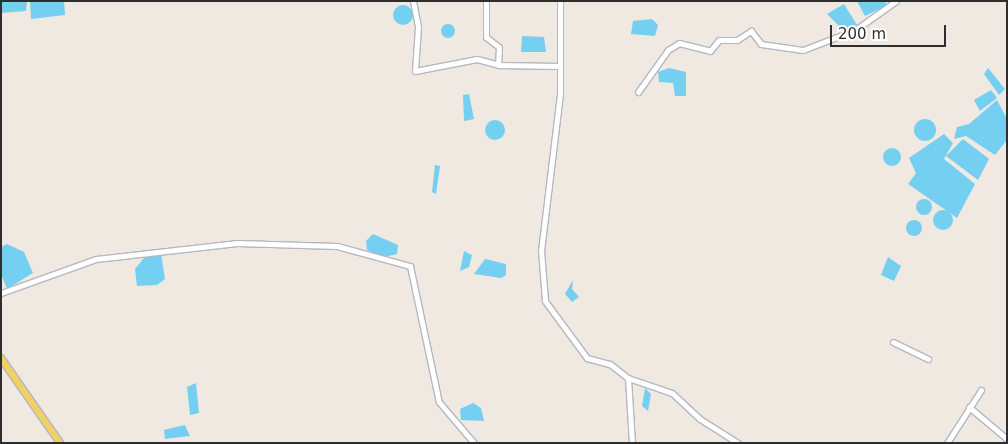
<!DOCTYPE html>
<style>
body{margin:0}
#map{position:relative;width:1008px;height:444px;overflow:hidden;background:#efe9e1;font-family:"DejaVu Sans",sans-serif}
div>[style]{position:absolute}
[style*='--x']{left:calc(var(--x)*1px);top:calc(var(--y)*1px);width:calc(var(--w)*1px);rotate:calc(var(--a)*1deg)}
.water>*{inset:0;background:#75cff0}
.round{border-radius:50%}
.roads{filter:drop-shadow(1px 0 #b4b7c1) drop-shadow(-1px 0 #b4b7c1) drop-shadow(0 1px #b4b7c1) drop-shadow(0 -1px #b4b7c1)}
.minor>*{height:5px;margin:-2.5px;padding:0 2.5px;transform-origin:2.5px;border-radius:2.5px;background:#fff}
.major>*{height:6px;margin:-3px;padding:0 3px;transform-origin:3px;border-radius:3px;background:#f2d163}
span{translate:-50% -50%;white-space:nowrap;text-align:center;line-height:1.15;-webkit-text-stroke:4.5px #fff;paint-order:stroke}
.frame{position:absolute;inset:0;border:2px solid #2e2e2e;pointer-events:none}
.scale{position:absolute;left:830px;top:25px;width:116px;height:22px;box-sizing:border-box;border:2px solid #2e2e2e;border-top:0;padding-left:6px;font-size:15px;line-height:18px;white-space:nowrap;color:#2e2e2e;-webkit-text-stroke:4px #fff;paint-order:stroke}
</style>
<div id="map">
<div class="water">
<div style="clip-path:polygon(1px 1px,27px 1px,26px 11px,1px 13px)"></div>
<div style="clip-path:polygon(30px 1px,64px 1px,65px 15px,31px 19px)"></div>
<div style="clip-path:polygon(857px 1px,886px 1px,886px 6px,865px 16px)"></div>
<div style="clip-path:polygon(844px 4px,857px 25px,845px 32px,827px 14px)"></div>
<div class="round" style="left:393px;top:5px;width:20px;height:20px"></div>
<div style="clip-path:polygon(652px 19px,658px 25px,655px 36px,631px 34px,633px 21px)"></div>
<div class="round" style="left:441px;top:24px;width:14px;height:14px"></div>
<div style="clip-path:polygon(522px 36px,544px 37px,546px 52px,521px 52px)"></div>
<div style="clip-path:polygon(669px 68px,686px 72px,686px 96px,675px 96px,673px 83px,659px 82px,658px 72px)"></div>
<div style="clip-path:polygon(988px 68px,1005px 89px,999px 95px,984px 74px)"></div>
<div style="clip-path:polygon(991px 90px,997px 98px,980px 111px,974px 100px)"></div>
<div style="clip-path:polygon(469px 94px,474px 119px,464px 121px,463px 95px)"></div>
<div style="clip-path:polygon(997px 100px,1007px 119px,1007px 140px,995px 155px,966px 136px,954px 139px,957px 127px,969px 124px)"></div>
<div class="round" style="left:914px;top:119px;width:22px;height:22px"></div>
<div class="round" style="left:485px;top:120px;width:20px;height:20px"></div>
<div style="clip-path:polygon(944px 134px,953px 143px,944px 159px,975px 184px,957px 218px,908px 184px,916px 173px,909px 158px)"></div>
<div style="clip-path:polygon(963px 139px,989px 159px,978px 180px,946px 156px)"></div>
<div class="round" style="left:883px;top:148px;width:18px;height:18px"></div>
<div style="clip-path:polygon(435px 165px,440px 166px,436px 194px,432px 192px)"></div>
<div class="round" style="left:916px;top:199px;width:16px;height:16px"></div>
<div class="round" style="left:933px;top:210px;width:20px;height:20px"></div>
<div class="round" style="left:906px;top:220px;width:16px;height:16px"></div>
<div style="clip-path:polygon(373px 234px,398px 245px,397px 254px,384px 257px,367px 250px,366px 241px)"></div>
<div style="clip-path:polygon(7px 244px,24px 252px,33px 273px,7px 289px,1px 274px,1px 247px)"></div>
<div style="clip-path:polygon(464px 251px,472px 255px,469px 267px,460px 271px)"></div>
<div style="clip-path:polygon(161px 253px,165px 279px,157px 285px,137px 286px,135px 269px,147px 254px)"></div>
<div style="clip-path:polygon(888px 257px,901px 266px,894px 281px,881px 275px)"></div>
<div style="clip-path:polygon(485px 259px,506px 264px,506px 275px,501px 278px,474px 274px)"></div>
<div style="clip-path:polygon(573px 280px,572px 289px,579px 297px,572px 302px,565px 294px)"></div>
<div style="clip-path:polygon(196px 383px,199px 413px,190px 415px,187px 387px)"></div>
<div style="clip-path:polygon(645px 388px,651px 394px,648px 411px,642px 406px)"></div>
<div style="clip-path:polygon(473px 403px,481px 408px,484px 421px,461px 420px,460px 409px)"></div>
<div style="clip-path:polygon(185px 425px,190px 436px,165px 439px,164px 430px)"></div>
</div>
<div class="roads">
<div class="minor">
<div style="--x:413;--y:1;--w:26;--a:79"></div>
<div style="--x:418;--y:27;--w:44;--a:93.9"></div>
<div style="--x:415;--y:71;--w:63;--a:-11"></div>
<div style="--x:477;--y:59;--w:24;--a:15"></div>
<div style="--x:500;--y:65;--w:59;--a:1"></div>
<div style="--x:486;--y:1;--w:36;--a:90"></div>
<div style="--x:486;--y:37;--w:16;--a:38"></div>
<div style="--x:499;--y:47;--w:18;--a:93"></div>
<div style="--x:560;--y:1;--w:93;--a:90"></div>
<div style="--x:560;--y:94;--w:157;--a:96.9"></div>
<div style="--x:541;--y:250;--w:51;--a:85.5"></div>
<div style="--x:545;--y:301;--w:71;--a:53.6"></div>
<div style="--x:587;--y:358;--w:24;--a:15"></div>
<div style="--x:610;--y:364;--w:23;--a:38"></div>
<div style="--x:628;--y:378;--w:65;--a:86.5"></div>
<div style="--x:638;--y:92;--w:52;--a:-54.5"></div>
<div style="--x:668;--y:50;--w:13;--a:-32"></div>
<div style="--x:679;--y:43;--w:32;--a:14"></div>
<div style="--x:710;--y:51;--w:14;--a:-51"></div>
<div style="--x:719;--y:40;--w:18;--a:0"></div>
<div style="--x:737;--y:40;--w:17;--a:-33"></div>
<div style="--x:751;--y:31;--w:16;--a:52"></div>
<div style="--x:761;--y:44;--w:42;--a:8.1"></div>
<div style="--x:803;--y:50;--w:56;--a:-21"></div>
<div style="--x:855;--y:30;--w:50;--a:-35.3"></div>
<div style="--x:1;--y:293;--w:101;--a:-19.7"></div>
<div style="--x:96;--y:259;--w:142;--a:-6.5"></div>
<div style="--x:237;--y:243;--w:100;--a:1.7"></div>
<div style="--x:337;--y:246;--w:76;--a:15.3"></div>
<div style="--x:410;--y:266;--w:139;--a:78"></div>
<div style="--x:439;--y:402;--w:54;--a:49.5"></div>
<div style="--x:893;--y:342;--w:39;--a:26"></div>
<div style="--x:628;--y:378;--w:46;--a:18.8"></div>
<div style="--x:672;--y:393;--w:38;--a:43"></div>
<div style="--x:700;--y:419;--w:45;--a:32.3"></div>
<div style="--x:969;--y:407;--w:50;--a:40.1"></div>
<div style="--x:947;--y:443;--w:63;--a:-57.3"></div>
</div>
<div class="major">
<div style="--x:1;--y:358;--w:103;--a:55.2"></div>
</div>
</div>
<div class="frame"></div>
<div class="scale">200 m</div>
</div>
